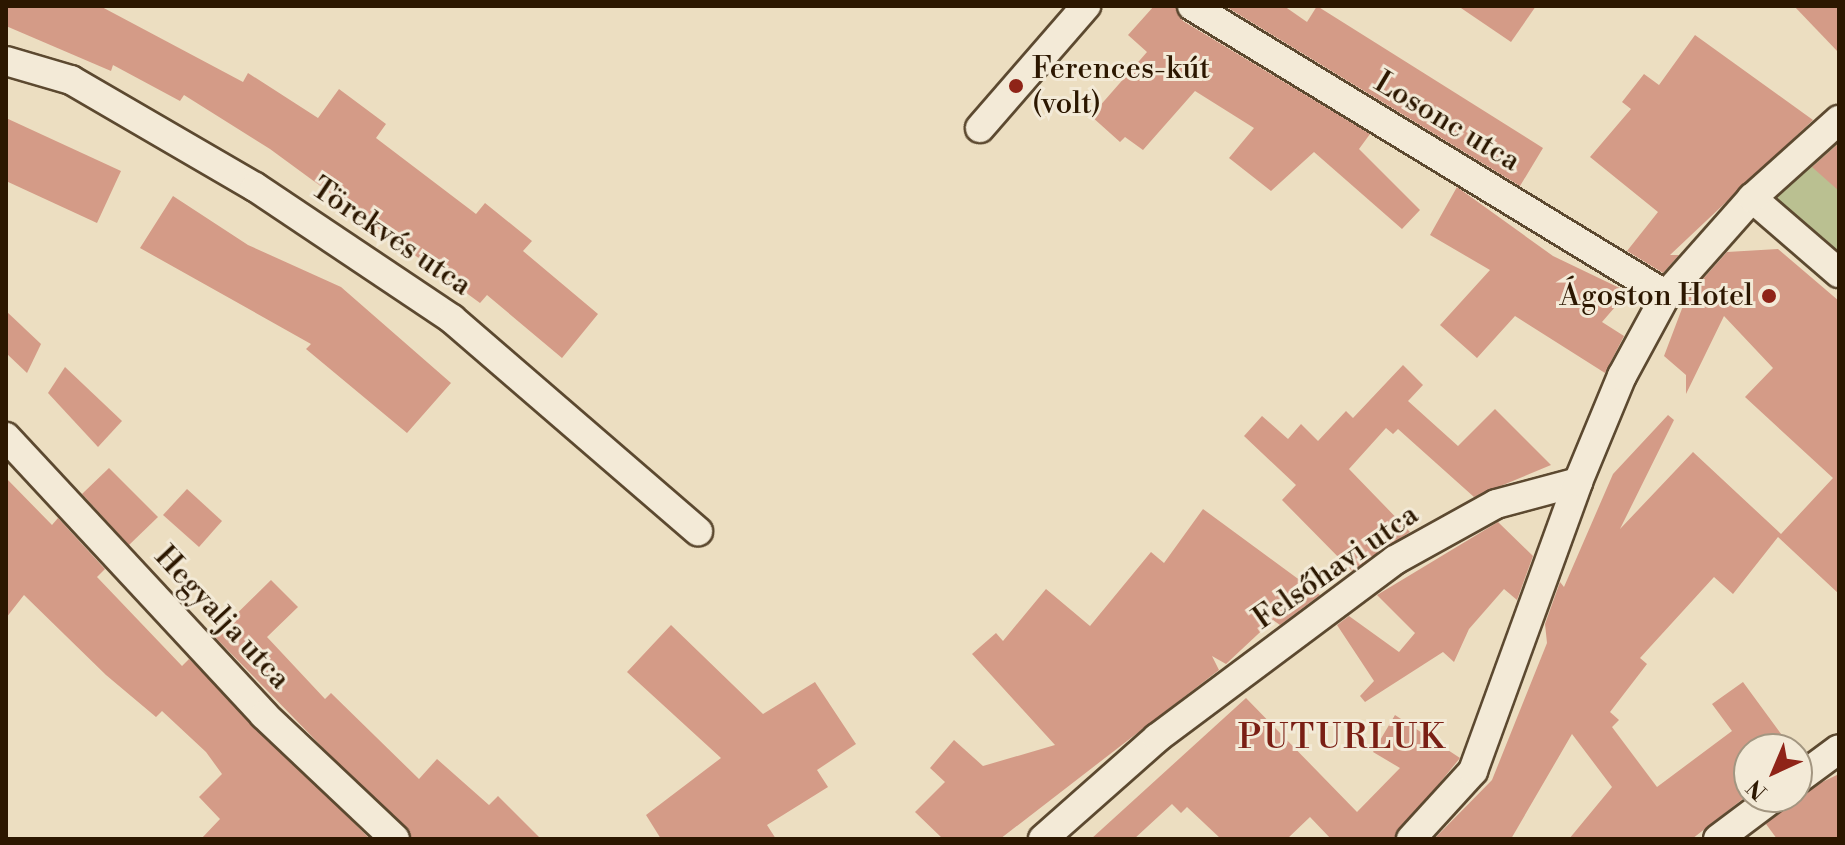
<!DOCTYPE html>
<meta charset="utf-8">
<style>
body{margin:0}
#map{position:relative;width:1845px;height:845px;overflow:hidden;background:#ecdec1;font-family:"Libre Bodoni",serif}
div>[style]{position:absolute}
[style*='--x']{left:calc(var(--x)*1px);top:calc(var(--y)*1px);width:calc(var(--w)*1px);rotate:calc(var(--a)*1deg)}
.green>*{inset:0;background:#bac091}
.building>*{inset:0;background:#d49b87}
.roads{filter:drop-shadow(2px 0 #5c4930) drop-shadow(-2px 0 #5c4930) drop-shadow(0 2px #5c4930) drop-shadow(0 -2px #5c4930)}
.minor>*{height:28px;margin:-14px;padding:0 14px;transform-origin:14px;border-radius:14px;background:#f3ead7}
.dots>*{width:22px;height:22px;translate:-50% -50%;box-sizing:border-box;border:4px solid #f3ead7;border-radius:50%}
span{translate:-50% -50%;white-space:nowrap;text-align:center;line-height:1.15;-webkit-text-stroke:6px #f3ead7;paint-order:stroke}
.poi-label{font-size:30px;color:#2c1700}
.left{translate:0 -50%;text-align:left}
.right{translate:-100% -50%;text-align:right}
.street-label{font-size:30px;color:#2c1700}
.quarter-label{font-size:34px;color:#7a1f14;letter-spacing:2px}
.frame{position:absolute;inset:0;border:8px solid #2c1700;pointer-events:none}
.north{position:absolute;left:1733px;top:733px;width:80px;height:80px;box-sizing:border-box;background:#f3ead7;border:2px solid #a39681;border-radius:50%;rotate:224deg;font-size:22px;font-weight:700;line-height:32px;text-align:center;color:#2c1700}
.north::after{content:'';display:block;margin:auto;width:28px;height:36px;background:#8f2418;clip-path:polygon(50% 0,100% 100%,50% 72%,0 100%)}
</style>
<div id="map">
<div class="green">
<div style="clip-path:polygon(1839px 131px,1839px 251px,1770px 193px)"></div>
</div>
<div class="building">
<div style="clip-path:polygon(6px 6px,100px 6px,243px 82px,248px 73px,318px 118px,339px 89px,386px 124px,376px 138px,476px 214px,485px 203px,532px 241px,523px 251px,598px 314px,562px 358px,487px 295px,480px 303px,270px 149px,184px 95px,180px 101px,113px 65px,111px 71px,6px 26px)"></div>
<div style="clip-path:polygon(1154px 6px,1175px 6px,1183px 21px,1370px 134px,1359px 149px,1420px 210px,1402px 229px,1314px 152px,1271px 191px,1229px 158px,1254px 128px,1195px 91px,1143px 150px,1125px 137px,1120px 142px,1091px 116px,1147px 52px,1128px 35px)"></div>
<div style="clip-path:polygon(1225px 6px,1284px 6px,1307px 22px,1317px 6px,1543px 148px,1520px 186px)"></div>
<div style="clip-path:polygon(1458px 6px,1536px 6px,1511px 42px)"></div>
<div style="clip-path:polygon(1794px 6px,1839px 6px,1839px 53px)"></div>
<div style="clip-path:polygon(1695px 35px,1813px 120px,1670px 255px,1679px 255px,1663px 273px,1627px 251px,1658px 212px,1590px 157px,1631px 109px,1622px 102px,1644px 74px,1659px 85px)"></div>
<div style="clip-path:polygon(6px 118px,121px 171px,97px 223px,6px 181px)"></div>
<div style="clip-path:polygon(1839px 143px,1839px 191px,1812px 167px)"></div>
<div style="clip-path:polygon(1457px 187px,1553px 256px,1628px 292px,1602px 322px,1624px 336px,1605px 373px,1515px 316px,1477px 358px,1440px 325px,1490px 270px,1430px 235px)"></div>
<div style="clip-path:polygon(173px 196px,248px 245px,341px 287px,451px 383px,407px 433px,306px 349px,311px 344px,140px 248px)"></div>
<div style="clip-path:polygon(1778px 249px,1839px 301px,1839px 594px,1778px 537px,1733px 594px,1714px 577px,1640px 658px,1647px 664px,1610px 712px,1619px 720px,1612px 727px,1657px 787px,1732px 731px,1712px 704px,1743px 682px,1792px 749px,1749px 749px,1749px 794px,1692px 839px,1569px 839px,1612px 787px,1572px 734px,1511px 839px,1434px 839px,1492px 780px,1547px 643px,1545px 624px,1560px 582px,1564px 587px,1613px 474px,1668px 415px,1674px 420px,1620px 529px,1693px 452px,1781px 534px,1833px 478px,1745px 397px,1773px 368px,1724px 316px,1686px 394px,1686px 375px,1664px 356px,1686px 298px,1727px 252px)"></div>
<div style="clip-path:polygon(6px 311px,41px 344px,27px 373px,6px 353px)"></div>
<div style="clip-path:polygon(1403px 365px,1423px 385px,1408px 401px,1458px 446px,1495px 409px,1551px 465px,1474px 497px,1398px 429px,1393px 434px,1386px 428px,1349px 469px,1410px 532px,1352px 571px,1282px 500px,1296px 485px,1244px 436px,1262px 416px,1288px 439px,1301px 424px,1318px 441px,1346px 411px,1353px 418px)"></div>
<div style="clip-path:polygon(65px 367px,122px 421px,98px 447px,48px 393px)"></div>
<div style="clip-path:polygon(109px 468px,158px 517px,129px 545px,82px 494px)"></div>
<div style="clip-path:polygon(6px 478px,52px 525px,58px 518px,105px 569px,97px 577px,182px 666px,189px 659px,370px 839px,201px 839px,220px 819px,199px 797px,222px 774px,206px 752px,162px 711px,156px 717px,106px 675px,24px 595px,6px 618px)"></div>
<div style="clip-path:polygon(187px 489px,222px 521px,199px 547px,163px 515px)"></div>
<div style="clip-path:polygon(1203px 509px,1320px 595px,1280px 625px,1273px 620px,1226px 664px,1212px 656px,1219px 670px,1000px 839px,943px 839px,915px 812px,945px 782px,930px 768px,954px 740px,983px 766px,1055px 745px,972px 654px,996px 633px,1003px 641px,1046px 589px,1090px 626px,1151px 552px,1164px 563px)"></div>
<div style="clip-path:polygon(1498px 522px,1533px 556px,1517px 600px,1504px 589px,1469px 629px,1454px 662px,1443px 652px,1365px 702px,1360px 696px,1374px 681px,1337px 625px,1349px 616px,1399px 652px,1415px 633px,1377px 595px)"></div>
<div style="clip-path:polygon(271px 580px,298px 607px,267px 637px,325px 699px,331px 693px,419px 779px,437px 759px,489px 805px,498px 796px,541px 839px,412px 839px,214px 636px)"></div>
<div style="clip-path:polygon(671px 625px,763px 714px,815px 682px,856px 744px,817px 770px,828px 787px,767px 825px,776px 839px,661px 839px,646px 815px,721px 758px,627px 672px)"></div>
<div style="clip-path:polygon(1246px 698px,1357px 812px,1400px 768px,1373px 752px,1395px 715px,1460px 758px,1394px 839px,1331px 839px,1310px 817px,1287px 839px,1221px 839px,1187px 807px,1181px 813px,1172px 804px,1134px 839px,1091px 839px)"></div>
<div style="clip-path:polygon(1839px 774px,1839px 839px,1777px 839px,1766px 824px,1791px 797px)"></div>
</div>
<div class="roads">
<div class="minor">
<div style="--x:1192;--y:6;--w:555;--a:31.37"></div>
<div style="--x:6;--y:61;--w:68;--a:16.3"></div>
<div style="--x:71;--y:80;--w:213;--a:30.2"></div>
<div style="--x:255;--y:187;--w:237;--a:33.8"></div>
<div style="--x:452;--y:319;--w:325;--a:40.8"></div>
<div style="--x:980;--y:128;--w:162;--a:-49"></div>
<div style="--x:1752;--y:198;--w:115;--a:40.8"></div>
<div style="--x:6;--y:437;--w:379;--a:47.1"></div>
<div style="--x:264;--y:715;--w:180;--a:43.4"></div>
<div style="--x:1797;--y:780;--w:52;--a:-36.4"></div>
<div style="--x:1043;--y:839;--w:152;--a:-41.5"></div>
<div style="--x:1157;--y:738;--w:297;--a:-36.8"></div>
<div style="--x:1395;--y:560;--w:115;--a:-29"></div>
<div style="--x:1496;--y:504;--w:85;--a:-15"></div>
<div style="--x:1411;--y:839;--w:92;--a:-47.6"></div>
<div style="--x:1473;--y:771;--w:307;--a:-70"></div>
<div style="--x:1578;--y:482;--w:115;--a:-67.5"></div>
<div style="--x:1622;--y:376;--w:92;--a:-61.5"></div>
<div style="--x:1666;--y:295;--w:130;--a:-48.4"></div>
<div style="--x:1752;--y:198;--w:117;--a:-41.9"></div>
<div style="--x:1718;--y:839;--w:70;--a:-36.9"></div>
</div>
</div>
<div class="dots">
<div style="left:1016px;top:86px;background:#8f2418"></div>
<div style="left:1769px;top:296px;background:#8f2418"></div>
</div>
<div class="poi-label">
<span class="left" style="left:1032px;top:86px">Ferences-kút<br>(volt)</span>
<span class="right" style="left:1753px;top:296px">Ágoston Hotel</span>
</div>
<div class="street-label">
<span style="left:1447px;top:122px;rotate:31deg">Losonc utca</span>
<span style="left:391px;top:237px;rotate:34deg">Törekvés utca</span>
<span style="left:1336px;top:567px;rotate:-35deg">Felsőhavi utca</span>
<span style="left:222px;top:618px;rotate:47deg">Hegyalja utca</span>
</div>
<div class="quarter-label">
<span style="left:1342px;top:739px">PUTURLUK</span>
</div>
<div class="frame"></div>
<div class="north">N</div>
</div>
